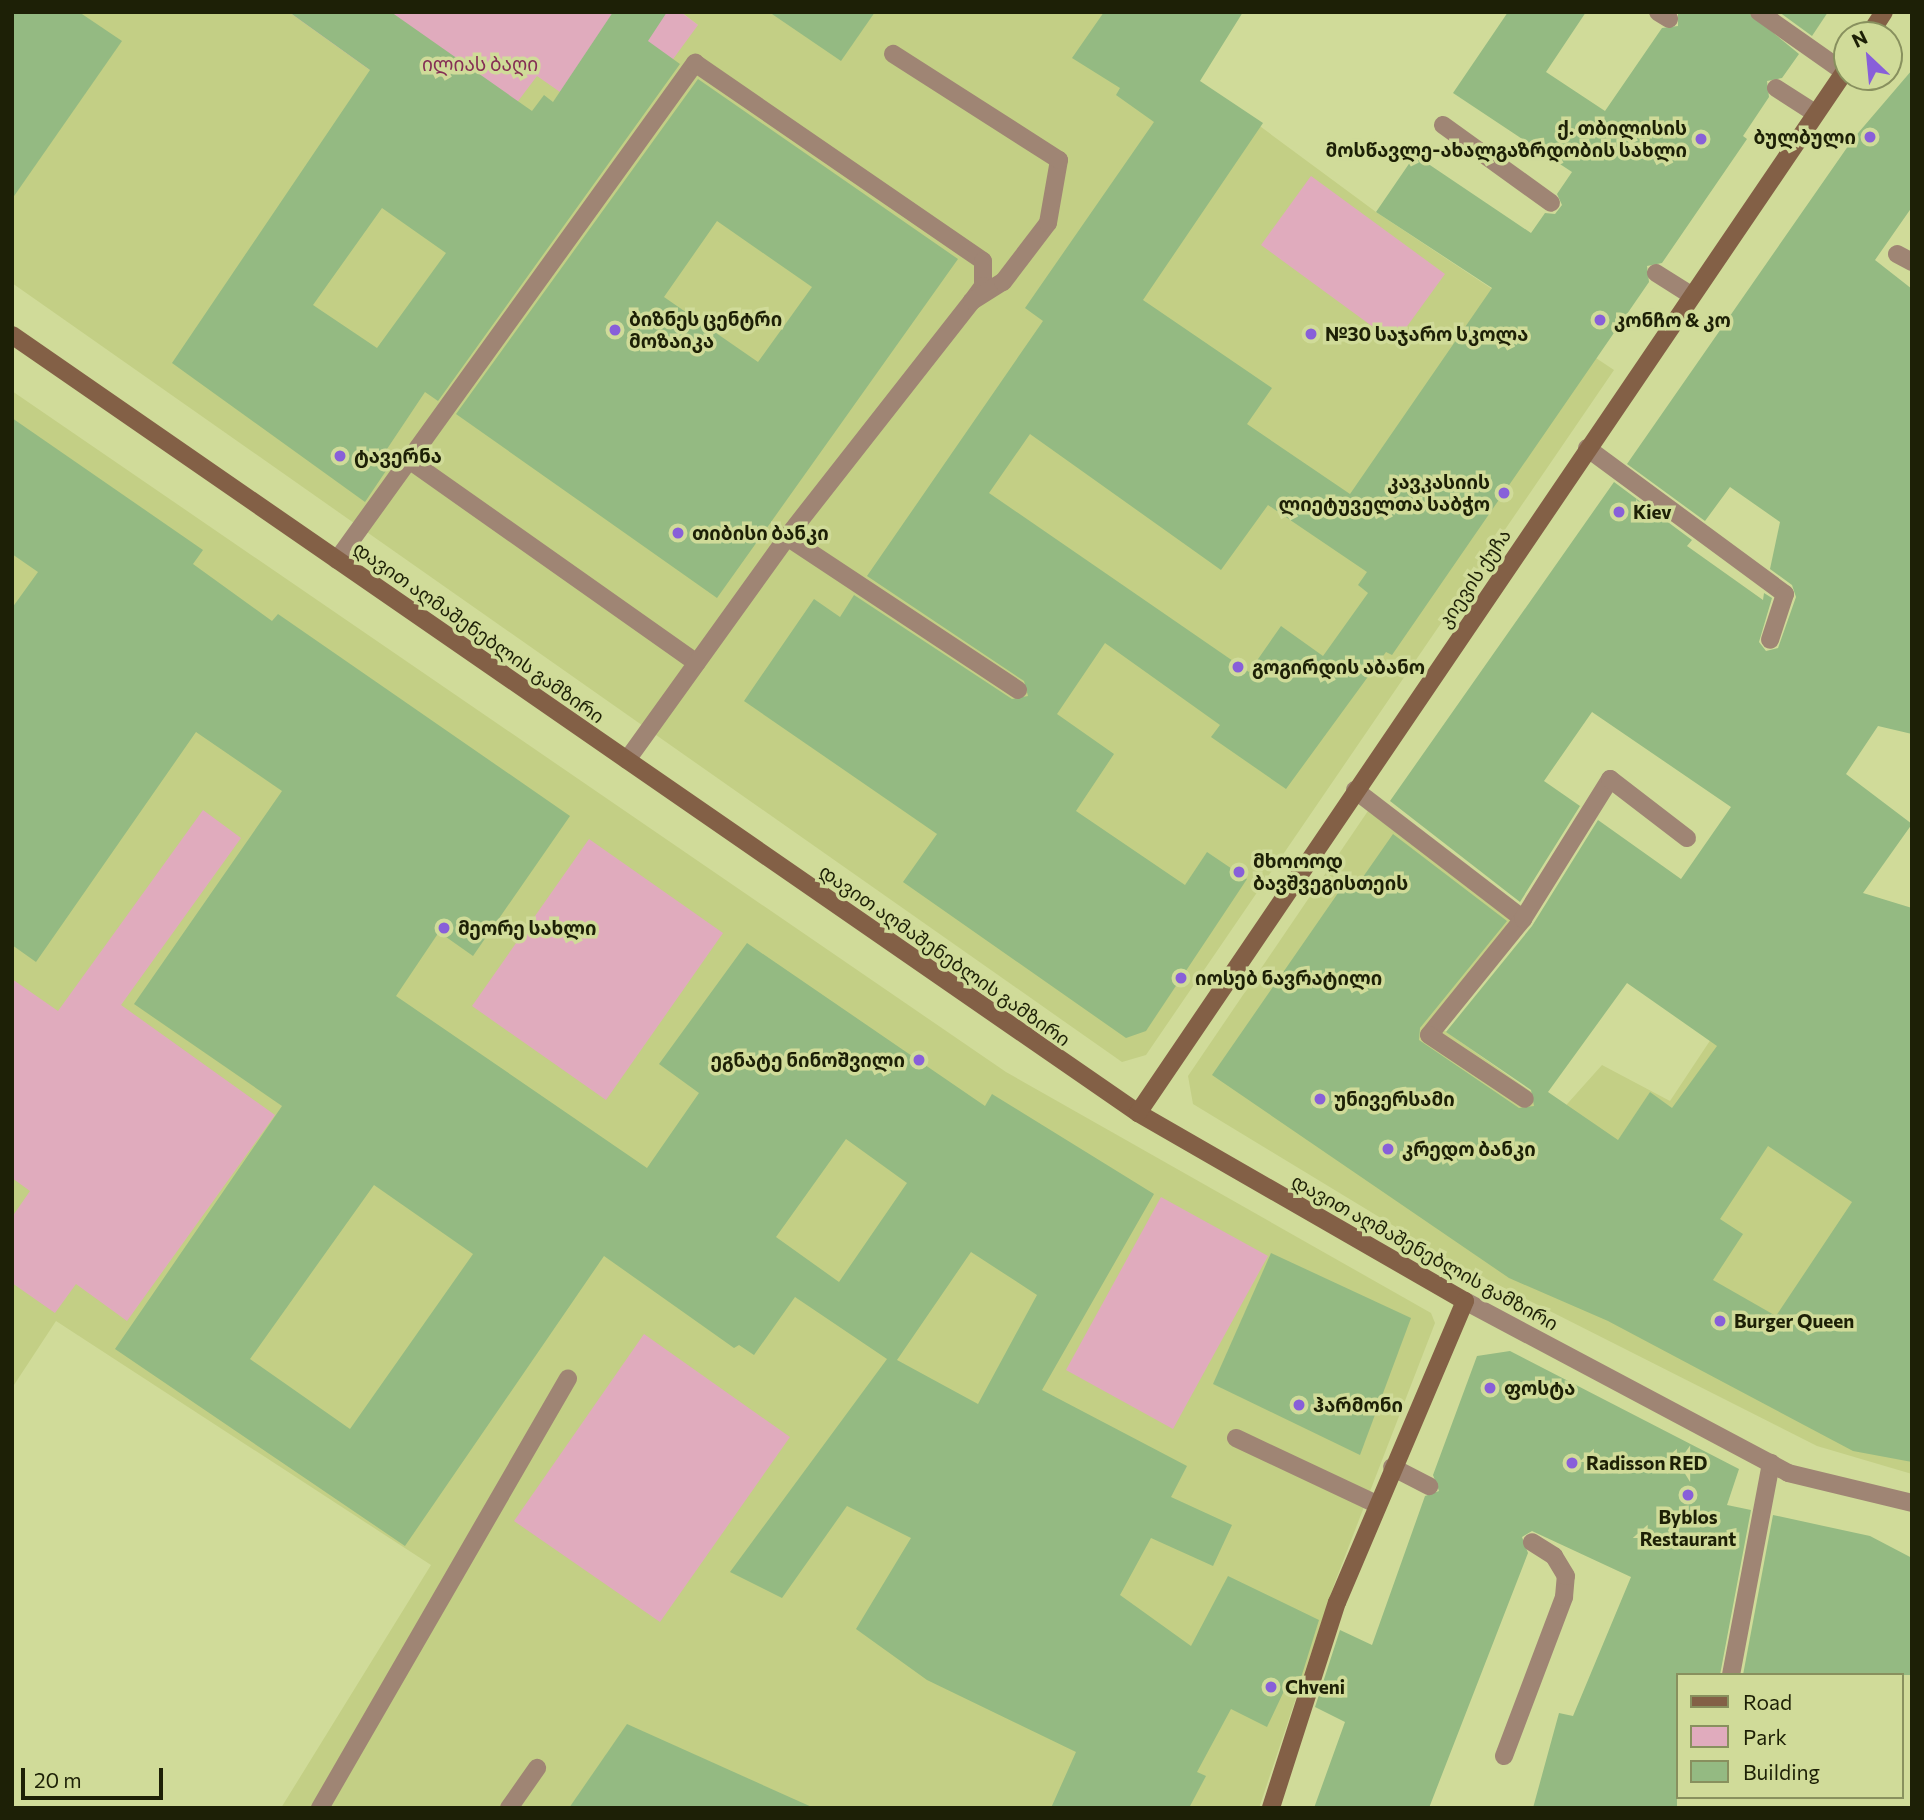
<!DOCTYPE html>
<meta charset="utf-8">
<style>
body{margin:0}
#map{position:relative;width:1924px;height:1820px;overflow:hidden;background:#d0db99;font-family:Commissioner,"Noto Sans Georgian",sans-serif}
div>[style]{position:absolute}
[style*='--x']{left:calc(var(--x)*1px);top:calc(var(--y)*1px);width:calc(var(--w)*1px);rotate:calc(var(--a)*1deg)}
.built>*{inset:0;background:#c3cf85}
.green>*{inset:0;background:#e0abbd}
.building>*{inset:0;background:#94ba82}
.service>*{height:18px;margin:-9px;padding:0 9px;transform-origin:9px;border-radius:9px;background:#9f8574}
.pedestrian>*{height:18px;margin:-9px;padding:0 9px;transform-origin:9px;border-radius:9px;background:#9f8574}
.secondary>*{height:18px;margin:-9px;padding:0 9px;transform-origin:9px;border-radius:9px;background:#836046}
.dots>*{width:19px;height:19px;translate:-50% -50%;box-sizing:border-box;border:4px solid #d0db99;border-radius:50%}
span{translate:-50% -50%;white-space:nowrap;text-align:center;line-height:1.15;-webkit-text-stroke:7px #d0db99;paint-order:stroke}
.park-label{font-size:19px;color:#852e54}
.poi-label{font-size:19px;color:#1d2006;font-weight:700}
.right{translate:-100% -50%;text-align:right}
.left{translate:0 -50%;text-align:left}
.street-label{font-size:19px;color:#1d2006}
.frame{position:absolute;inset:0;border:14px solid #1d2006;pointer-events:none}
.legend{position:absolute;left:1676px;top:1673px;width:228px;height:126px;box-sizing:border-box;background:#d0db99;border:2px solid #88905e;margin:0;padding:9px 12px;list-style:none;font-size:21px;color:#1d2006}
.legend li{display:flex;align-items:center;gap:14px;height:35px}
.legend b{width:35px;border:2px solid #88905e}
.north{position:absolute;left:1833px;top:21px;width:70px;height:70px;box-sizing:border-box;background:#d0db99;border:2px solid #88905e;border-radius:50%;rotate:334deg;font-size:19px;font-weight:700;line-height:28px;text-align:center;color:#1d2006}
.north::after{content:'';display:block;margin:auto;width:24px;height:32px;background:#885fd9;clip-path:polygon(50% 0,100% 100%,50% 72%,0 100%)}
.scale{position:absolute;left:21px;top:1768px;width:142px;height:32px;box-sizing:border-box;border:4px solid #1d2006;border-top:0;padding-left:9px;font-size:21px;line-height:24px;white-space:nowrap;color:#1d2006;-webkit-text-stroke:5px #d0db99;paint-order:stroke}
</style>
<div id="map">
<div class="built">
<div style="clip-path:polygon(12px 12px,289px 12px,370px 70px,537px 76px,698px 25px,681px 12px,1207px 12px,1188px 73px,1376px 212px,1614px 370px,1146px 1055px,1122px 1062px,12px 283px)"></div>
<div style="clip-path:polygon(12px 391px,1006px 1072px,1431px 1313px,1435px 1323px,1335px 1582px,1259px 1808px,281px 1808px,431px 1565px,56px 1321px,12px 1388px)"></div>
<div style="clip-path:polygon(1372px 805px,1523px 919px,1438px 1026px,1560px 1112px,1602px 1065px,1670px 1101px,1774px 944px,1912px 985px,1912px 1474px,1817px 1446px,1455px 1263px,1193px 1104px,1188px 1076px)"></div>
</div>
<div class="green">
<div style="clip-path:polygon(289px 12px,681px 12px,698px 25px,619px 133px,537px 76px,491px 137px,370px 70px)"></div>
<div style="clip-path:polygon(1311px 176px,1445px 274px,1395px 343px,1261px 245px)"></div>
<div style="clip-path:polygon(203px 810px,241px 838px,121px 1005px,275px 1115px,127px 1321px,76px 1284px,55px 1313px,12px 1283px,12px 1217px,30px 1191px,12px 1178px,12px 979px,58px 1011px)"></div>
<div style="clip-path:polygon(589px 839px,723px 933px,606px 1100px,472px 1006px)"></div>
<div style="clip-path:polygon(1161px 1197px,1268px 1256px,1173px 1429px,1066px 1370px)"></div>
<div style="clip-path:polygon(644px 1334px,790px 1437px,660px 1622px,514px 1521px)"></div>
</div>
<div class="building">
<div style="clip-path:polygon(12px 12px,79px 12px,122px 41px,12px 199px)"></div>
<div style="clip-path:polygon(evenodd,289px 12px,391px 12px,532px 111px,544px 95px,553px 102px,613px 12px,667px 12px,648px 41px,680px 64px,438px 401px,425px 392px,383px 455px,392px 462px,365px 502px,172px 363px,370px 70px,289px 12px,382px 208px,446px 253px,377px 348px,313px 305px,382px 208px)"></div>
<div style="clip-path:polygon(769px 12px,875px 12px,841px 61px)"></div>
<div style="clip-path:polygon(evenodd,1104px 12px,1243px 12px,1200px 81px,1263px 123px,1143px 300px,1272px 388px,1247px 424px,1350px 494px,1492px 288px,1376px 212px,1415px 155px,1531px 233px,1545px 213px,1555px 214px,1562px 205px,1557px 194px,1572px 172px,1453px 93px,1508px 12px,1586px 12px,1546px 72px,1605px 111px,1662px 28px,1678px 26px,1678px 12px,1748px 12px,1799px 54px,1782px 78px,1767px 81px,1769px 97px,1743px 136px,1747px 139px,1662px 263px,1647px 266px,1649px 282px,1392px 655px,1386px 652px,1286px 789px,1211px 737px,1220px 725px,1105px 643px,1057px 714px,1114px 754px,1076px 811px,1185px 885px,1207px 852px,1247px 879px,1146px 1031px,1126px 1038px,903px 882px,937px 834px,744px 701px,814px 599px,840px 617px,854px 595px,1012px 699px,1028px 696px,1024px 681px,867px 576px,1043px 321px,1025px 308px,1154px 122px,1116px 95px,1120px 88px,1072px 58px,1104px 12px,1030px 434px,1221px 570px,1268px 505px,1367px 572px,1358px 585px,1368px 593px,1323px 656px,1281px 626px,1249px 672px,989px 493px,1030px 434px)"></div>
<div style="clip-path:polygon(1779px 12px,1828px 12px,1812px 36px)"></div>
<div style="clip-path:polygon(evenodd,1912px 70px,1912px 207px,1875px 260px,1912px 289px,1912px 734px,1878px 726px,1846px 774px,1912px 824px,1863px 893px,1912px 908px,1912px 1462px,1853px 1451px,1608px 1321px,1509px 1278px,1212px 1075px,1347px 880px,1356px 887px,1393px 834px,1507px 921px,1420px 1028px,1419px 1040px,1519px 1108px,1534px 1106px,1531px 1090px,1446px 1032px,1532px 926px,1598px 820px,1681px 879px,1731px 807px,1592px 712px,1544px 781px,1580px 806px,1520px 902px,1390px 801px,1614px 482px,1692px 540px,1687px 546px,1763px 600px,1764px 593px,1772px 598px,1759px 642px,1766px 651px,1778px 648px,1796px 597px,1792px 585px,1770px 569px,1780px 522px,1730px 487px,1705px 521px,1627px 464px,1853px 139px,1912px 70px,1627px 983px,1717px 1046px,1672px 1108px,1650px 1092px,1618px 1140px,1548px 1092px,1627px 983px,1912px 70px,1768px 1146px,1852px 1202px,1776px 1316px,1713px 1280px,1743px 1234px,1720px 1219px,1768px 1146px)"></div>
<div style="clip-path:polygon(evenodd,698px 79px,958px 259px,717px 598px,456px 414px,698px 79px,717px 221px,812px 287px,758px 362px,664px 297px,717px 221px)"></div>
<div style="clip-path:polygon(evenodd,12px 418px,203px 550px,193px 564px,272px 621px,278px 614px,570px 816px,473px 956px,439px 932px,396px 996px,647px 1168px,699px 1093px,659px 1064px,747px 943px,985px 1106px,992px 1094px,1154px 1194px,1042px 1390px,1187px 1466px,1171px 1497px,1232px 1525px,1213px 1566px,1151px 1538px,1120px 1595px,1191px 1646px,1228px 1576px,1319px 1620px,1295px 1697px,1284px 1691px,1267px 1727px,1231px 1709px,1197px 1772px,1206px 1776px,1189px 1808px,1051px 1808px,1076px 1752px,927px 1680px,856px 1629px,911px 1538px,847px 1506px,782px 1598px,730px 1572px,887px 1359px,795px 1297px,754px 1355px,739px 1345px,734px 1348px,604px 1256px,405px 1546px,115px 1349px,282px 1106px,134px 1004px,282px 791px,196px 732px,36px 962px,12px 945px,12px 608px,38px 572px,12px 554px,12px 418px,846px 1139px,907px 1183px,839px 1282px,776px 1237px,846px 1139px,12px 418px,374px 1185px,473px 1254px,350px 1429px,250px 1359px,374px 1185px,12px 418px,971px 1252px,1037px 1295px,978px 1404px,897px 1360px,971px 1252px)"></div>
<div style="clip-path:polygon(1271px 1253px,1411px 1318px,1360px 1455px,1213px 1384px)"></div>
<div style="clip-path:polygon(1510px 1351px,1739px 1469px,1727px 1505px,1751px 1510px,1720px 1675px,1677px 1675px,1677px 1808px,1533px 1808px,1559px 1713px,1573px 1716px,1631px 1577px,1532px 1531px,1522px 1537px,1528px 1553px,1429px 1808px,1314px 1808px,1345px 1722px,1315px 1707px,1340px 1630px,1372px 1645px,1425px 1496px,1439px 1491px,1433px 1475px,1477px 1356px)"></div>
<div style="clip-path:polygon(1773px 1515px,1870px 1536px,1912px 1558px,1912px 1675px,1743px 1675px)"></div>
<div style="clip-path:polygon(627px 1724px,814px 1808px,569px 1808px)"></div>
</div>
<div class="service">
<div style="--x:1658;--y:12;--w:13;--a:32"></div>
<div style="--x:1759;--y:12;--w:104;--a:35.2"></div>
<div style="--x:1776;--y:88;--w:46;--a:32.7"></div>
<div style="--x:1443;--y:125;--w:133;--a:35.8"></div>
<div style="--x:1897;--y:254;--w:17;--a:28"></div>
<div style="--x:1656;--y:273;--w:41;--a:32.2"></div>
<div style="--x:1587;--y:448;--w:246;--a:36.4"></div>
<div style="--x:1785;--y:594;--w:48;--a:108.1"></div>
<div style="--x:409;--y:460;--w:352;--a:35.2"></div>
<div style="--x:787;--y:537;--w:277;--a:33.5"></div>
<div style="--x:337;--y:560;--w:613;--a:-54.23"></div>
<div style="--x:695;--y:63;--w:349;--a:34.5"></div>
<div style="--x:983;--y:261;--w:25;--a:90"></div>
<div style="--x:983;--y:286;--w:19;--a:126"></div>
<div style="--x:627;--y:760;--w:274;--a:-54.3"></div>
<div style="--x:787;--y:537;--w:300;--a:-51.9"></div>
<div style="--x:972;--y:301;--w:36;--a:-32"></div>
<div style="--x:1003;--y:282;--w:74;--a:-52.7"></div>
<div style="--x:1048;--y:223;--w:64;--a:-80.1"></div>
<div style="--x:1059;--y:160;--w:197;--a:-147.4"></div>
<div style="--x:1355;--y:790;--w:212;--a:37.5"></div>
<div style="--x:1523;--y:919;--w:149;--a:129"></div>
<div style="--x:1429;--y:1035;--w:115;--a:33.7"></div>
<div style="--x:1523;--y:919;--w:165;--a:-58.1"></div>
<div style="--x:1610;--y:779;--w:97;--a:37.5"></div>
<div style="--x:1236;--y:1438;--w:155;--a:25.2"></div>
<div style="--x:1392;--y:1467;--w:42;--a:27.2"></div>
<div style="--x:1731;--y:1675;--w:216;--a:-79.3"></div>
<div style="--x:1504;--y:1756;--w:170;--a:-69.3"></div>
<div style="--x:1564;--y:1597;--w:21;--a:-85"></div>
<div style="--x:1566;--y:1576;--w:23;--a:-121"></div>
<div style="--x:1554;--y:1556;--w:26;--a:-148"></div>
<div style="--x:320;--y:1808;--w:496;--a:-60"></div>
<div style="--x:509;--y:1808;--w:49;--a:-55"></div>
</div>
<div class="pedestrian">
<div style="--x:1465;--y:1301;--w:366;--a:28"></div>
<div style="--x:1788;--y:1473;--w:128;--a:13.6"></div>
</div>
<div class="secondary">
<div style="--x:1869;--y:35;--w:27;--a:-57"></div>
<div style="--x:12;--y:335;--w:1369;--a:34.64"></div>
<div style="--x:1138;--y:1113;--w:377;--a:29.9"></div>
<div style="--x:1465;--y:1301;--w:327;--a:113"></div>
<div style="--x:1337;--y:1602;--w:216;--a:107.8"></div>
<div style="--x:1138;--y:1113;--w:1263;--a:-55.84"></div>
</div>
<div class="dots">
<div style="left:1870px;top:137px;background:#885fd9"></div>
<div style="left:1701px;top:139px;background:#885fd9"></div>
<div style="left:1600px;top:320px;background:#885fd9"></div>
<div style="left:615px;top:330px;background:#885fd9"></div>
<div style="left:1311px;top:334px;background:#885fd9"></div>
<div style="left:340px;top:456px;background:#885fd9"></div>
<div style="left:1504px;top:493px;background:#885fd9"></div>
<div style="left:1619px;top:512px;background:#885fd9"></div>
<div style="left:678px;top:533px;background:#885fd9"></div>
<div style="left:1238px;top:667px;background:#885fd9"></div>
<div style="left:1239px;top:872px;background:#885fd9"></div>
<div style="left:444px;top:928px;background:#885fd9"></div>
<div style="left:1181px;top:978px;background:#885fd9"></div>
<div style="left:919px;top:1060px;background:#885fd9"></div>
<div style="left:1320px;top:1099px;background:#885fd9"></div>
<div style="left:1388px;top:1149px;background:#885fd9"></div>
<div style="left:1720px;top:1321px;background:#885fd9"></div>
<div style="left:1490px;top:1388px;background:#885fd9"></div>
<div style="left:1299px;top:1405px;background:#885fd9"></div>
<div style="left:1572px;top:1463px;background:#885fd9"></div>
<div style="left:1688px;top:1495px;background:#885fd9"></div>
<div style="left:1271px;top:1687px;background:#885fd9"></div>
</div>
<div class="park-label">
<span style="left:480px;top:64px">ილიას ბაღი</span>
</div>
<div class="poi-label">
<span class="right" style="left:1687px;top:139px">ქ. თბილისის<br>მოსწავლე-ახალგაზრდობის სახლი</span>
<span class="right" style="left:1856px;top:137px">ბულბული</span>
<span class="left" style="left:629px;top:330px">ბიზნეს ცენტრი<br>მოზაიკა</span>
<span class="left" style="left:1614px;top:320px">კონჩო &amp; კო</span>
<span class="left" style="left:1325px;top:334px">№30 საჯარო სკოლა</span>
<span class="left" style="left:354px;top:456px">ტავერნა</span>
<span class="right" style="left:1490px;top:493px">კავკასიის<br>ლიეტუველთა საბჭო</span>
<span class="left" style="left:1633px;top:512px">Kiev</span>
<span class="left" style="left:692px;top:533px">თიბისი ბანკი</span>
<span class="left" style="left:1252px;top:667px">გოგირდის აბანო</span>
<span class="left" style="left:1253px;top:872px">მხოოოდ<br>ბავშვეგისთეის</span>
<span class="left" style="left:458px;top:928px">მეორე სახლი</span>
<span class="left" style="left:1195px;top:978px">იოსებ ნავრატილი</span>
<span class="right" style="left:905px;top:1060px">ეგნატე ნინოშვილი</span>
<span class="left" style="left:1334px;top:1099px">უნივერსამი</span>
<span class="left" style="left:1402px;top:1149px">კრედო ბანკი</span>
<span class="left" style="left:1734px;top:1321px">Burger Queen</span>
<span class="left" style="left:1504px;top:1388px">ფოსტა</span>
<span class="left" style="left:1313px;top:1405px">ჰარმონი</span>
<span class="left" style="left:1586px;top:1463px">Radisson RED</span>
<span style="left:1688px;top:1528px">Byblos<br>Restaurant</span>
<span class="left" style="left:1285px;top:1687px">Chveni</span>
</div>
<div class="street-label">
<span style="left:1474px;top:578px;rotate:-56deg">კიევის ქუჩა</span>
<span style="left:479px;top:632px;rotate:35deg">დავით აღმაშენებლის გამზირი</span>
<span style="left:945px;top:955px;rotate:35deg">დავით აღმაშენებლის გამზირი</span>
<span style="left:1425px;top:1252px;rotate:29deg">დავით აღმაშენებლის გამზირი</span>
</div>
<div class="frame"></div>
<ul class="legend">
<li><b style="height:9px;background:#836046"></b>Road</li>
<li><b style="height:19px;background:#e0abbd"></b>Park</li>
<li><b style="height:19px;background:#94ba82"></b>Building</li>
</ul>
<div class="north">N</div>
<div class="scale">20 m</div>
</div>
